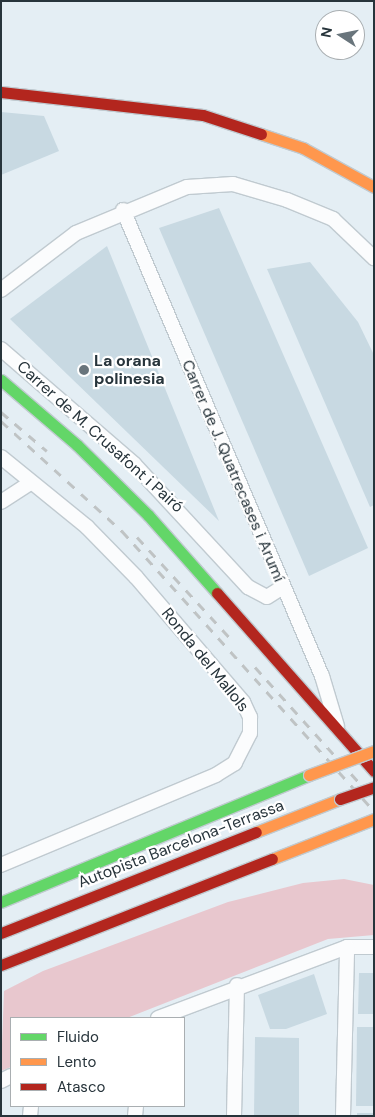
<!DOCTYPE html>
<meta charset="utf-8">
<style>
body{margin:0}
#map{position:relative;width:375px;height:1117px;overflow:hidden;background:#e4eef4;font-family:"DM Sans",sans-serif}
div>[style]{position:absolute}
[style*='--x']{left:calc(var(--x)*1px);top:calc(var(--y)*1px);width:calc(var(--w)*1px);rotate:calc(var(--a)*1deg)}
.forest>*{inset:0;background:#e8c7ce}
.building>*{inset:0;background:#c8d9e2}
.roads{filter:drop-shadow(1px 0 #c0cad0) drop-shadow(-1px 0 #c0cad0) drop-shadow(0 1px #c0cad0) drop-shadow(0 -1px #c0cad0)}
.street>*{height:14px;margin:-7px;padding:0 7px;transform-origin:7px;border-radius:7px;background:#fbfcfd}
.fast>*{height:11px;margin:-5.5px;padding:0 5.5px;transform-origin:5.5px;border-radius:5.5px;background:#63d668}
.slow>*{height:11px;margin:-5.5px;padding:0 5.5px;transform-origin:5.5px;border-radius:5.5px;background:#ff974d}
.jam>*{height:11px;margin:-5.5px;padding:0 5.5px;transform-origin:5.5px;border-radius:5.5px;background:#b3261e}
.rail>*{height:3px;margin-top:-1.5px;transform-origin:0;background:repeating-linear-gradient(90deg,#bfc3c4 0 9px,transparent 0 18px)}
.bridges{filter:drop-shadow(1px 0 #c0cad0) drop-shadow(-1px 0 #c0cad0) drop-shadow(0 1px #c0cad0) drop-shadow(0 -1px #c0cad0)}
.slow-bridge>*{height:11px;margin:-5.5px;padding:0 5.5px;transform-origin:5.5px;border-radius:5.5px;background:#ff974d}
.jam-bridge>*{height:11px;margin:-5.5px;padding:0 5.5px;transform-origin:5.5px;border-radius:5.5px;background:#b3261e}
.dots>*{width:14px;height:14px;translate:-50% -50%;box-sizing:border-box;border:2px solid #fff;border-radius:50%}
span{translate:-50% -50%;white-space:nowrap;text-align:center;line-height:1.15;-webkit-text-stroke:4.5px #fff;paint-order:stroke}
.poi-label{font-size:16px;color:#27343b;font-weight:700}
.left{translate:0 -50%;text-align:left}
.street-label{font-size:16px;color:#27343b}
.frame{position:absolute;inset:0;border:2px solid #27343b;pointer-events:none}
.legend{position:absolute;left:10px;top:1017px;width:175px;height:90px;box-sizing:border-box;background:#fff;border:1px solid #a9aeb1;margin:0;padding:6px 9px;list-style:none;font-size:15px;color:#27343b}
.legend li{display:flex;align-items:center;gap:10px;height:25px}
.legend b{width:25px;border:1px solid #a9aeb1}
.north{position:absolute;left:315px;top:10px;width:50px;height:50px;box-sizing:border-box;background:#fff;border:1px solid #a9aeb1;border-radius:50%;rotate:281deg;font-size:14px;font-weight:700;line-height:20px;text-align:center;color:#27343b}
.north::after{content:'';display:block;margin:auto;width:18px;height:22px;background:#69757c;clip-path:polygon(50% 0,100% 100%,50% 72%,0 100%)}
</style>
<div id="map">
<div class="forest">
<div style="clip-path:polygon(344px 879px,374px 885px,374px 935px,328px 939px,127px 1018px,11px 1018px,11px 1067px,1px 1071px,4px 991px,43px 971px,228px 902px,303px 883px)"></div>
</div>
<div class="building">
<div style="clip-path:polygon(1px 112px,44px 116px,59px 151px,1px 175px)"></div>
<div style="clip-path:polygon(219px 208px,368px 548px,309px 576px,159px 228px)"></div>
<div style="clip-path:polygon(107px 246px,219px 521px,10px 319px)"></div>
<div style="clip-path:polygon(310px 262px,358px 322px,374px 355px,374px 505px,370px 507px,267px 269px)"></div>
<div style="clip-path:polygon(359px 973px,374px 973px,374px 1014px,358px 1014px)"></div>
<div style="clip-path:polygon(314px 974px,327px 1014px,286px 1029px,270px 1029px,258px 995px)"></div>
<div style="clip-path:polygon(357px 1027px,374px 1027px,374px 1106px,356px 1106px)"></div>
<div style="clip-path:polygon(255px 1037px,299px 1038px,299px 1116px,254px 1116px)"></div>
<div style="clip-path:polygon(357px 1113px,374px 1113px,374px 1116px,357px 1116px)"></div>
</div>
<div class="roads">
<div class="street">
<div style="--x:123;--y:210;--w:507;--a:66.88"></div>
<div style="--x:322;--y:676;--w:52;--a:73.3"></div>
<div style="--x:1;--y:290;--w:94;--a:-37.2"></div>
<div style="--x:76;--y:233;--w:120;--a:-22.5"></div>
<div style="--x:187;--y:187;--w:46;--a:-3.7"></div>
<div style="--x:233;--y:184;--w:56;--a:16.5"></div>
<div style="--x:287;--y:200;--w:50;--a:22.4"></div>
<div style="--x:333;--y:219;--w:57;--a:43.6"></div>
<div style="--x:1;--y:349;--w:176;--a:40.8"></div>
<div style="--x:134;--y:464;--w:168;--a:47.2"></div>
<div style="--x:248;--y:587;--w:21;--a:28"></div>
<div style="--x:267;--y:597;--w:19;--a:-32"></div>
<div style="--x:1;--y:457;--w:111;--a:39.1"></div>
<div style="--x:87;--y:527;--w:70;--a:45.6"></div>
<div style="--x:136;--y:577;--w:165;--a:49.4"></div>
<div style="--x:243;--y:702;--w:17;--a:65"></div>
<div style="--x:250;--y:717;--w:16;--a:90"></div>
<div style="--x:250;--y:733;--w:34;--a:117"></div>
<div style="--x:235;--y:763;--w:22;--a:148"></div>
<div style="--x:216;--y:775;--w:233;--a:157.3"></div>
<div style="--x:1;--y:502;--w:35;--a:-33"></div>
<div style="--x:158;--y:1018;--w:202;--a:-20.6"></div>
<div style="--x:347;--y:947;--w:27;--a:0"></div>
<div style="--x:1;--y:1081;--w:11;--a:-27"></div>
<div style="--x:30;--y:1116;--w:10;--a:-84"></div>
<div style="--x:135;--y:1116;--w:10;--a:-84"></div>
<div style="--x:234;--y:1116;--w:131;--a:-88.7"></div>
<div style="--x:343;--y:1116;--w:169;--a:-88.6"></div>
</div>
<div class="fast">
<div style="--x:1;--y:380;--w:100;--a:40.5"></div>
<div style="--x:77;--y:445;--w:100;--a:44.6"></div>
<div style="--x:148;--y:515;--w:104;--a:48.5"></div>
<div style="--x:1;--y:902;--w:333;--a:-22.4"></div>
</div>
<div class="slow">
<div style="--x:261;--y:134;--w:44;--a:18.4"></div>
<div style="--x:303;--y:148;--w:81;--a:28.8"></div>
<div style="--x:256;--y:832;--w:90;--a:-21.4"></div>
<div style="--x:272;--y:859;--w:110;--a:-21.4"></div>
</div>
<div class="jam">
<div style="--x:1;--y:92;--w:203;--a:6.5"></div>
<div style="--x:203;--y:115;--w:61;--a:18.1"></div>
<div style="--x:217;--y:593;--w:237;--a:48.6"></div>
<div style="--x:1;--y:933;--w:274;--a:-21.6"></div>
<div style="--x:1;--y:965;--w:291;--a:-21.4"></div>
</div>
</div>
<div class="rail">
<div style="--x:1;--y:412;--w:60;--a:40.3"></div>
<div style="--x:1;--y:421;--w:164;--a:42.3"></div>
<div style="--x:122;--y:531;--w:377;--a:48"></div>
<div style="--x:137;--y:537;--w:136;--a:47.4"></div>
<div style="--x:255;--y:667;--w:178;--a:48"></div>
</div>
<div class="bridges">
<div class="slow-bridge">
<div style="--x:309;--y:775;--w:69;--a:-20.3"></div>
</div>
<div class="jam-bridge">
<div style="--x:340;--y:799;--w:36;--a:-19"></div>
</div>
</div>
<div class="dots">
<div style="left:84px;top:370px;background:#69757c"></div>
</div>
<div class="poi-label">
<span class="left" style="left:94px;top:370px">La orana<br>polinesia</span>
</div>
<div class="street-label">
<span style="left:100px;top:437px;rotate:42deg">Carrer de M. Crusafont i Pairó</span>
<span style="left:233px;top:471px;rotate:67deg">Carrer de J. Quatrecases i Arumí</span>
<span style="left:205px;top:660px;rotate:51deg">Ronda del Mallols</span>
<span style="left:181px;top:844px;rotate:-21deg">Autopista Barcelona-Terrassa</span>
</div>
<div class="frame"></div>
<ul class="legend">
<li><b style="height:6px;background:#63d668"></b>Fluido</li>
<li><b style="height:6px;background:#ff974d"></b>Lento</li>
<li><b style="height:6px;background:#b3261e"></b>Atasco</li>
</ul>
<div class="north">N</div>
</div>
